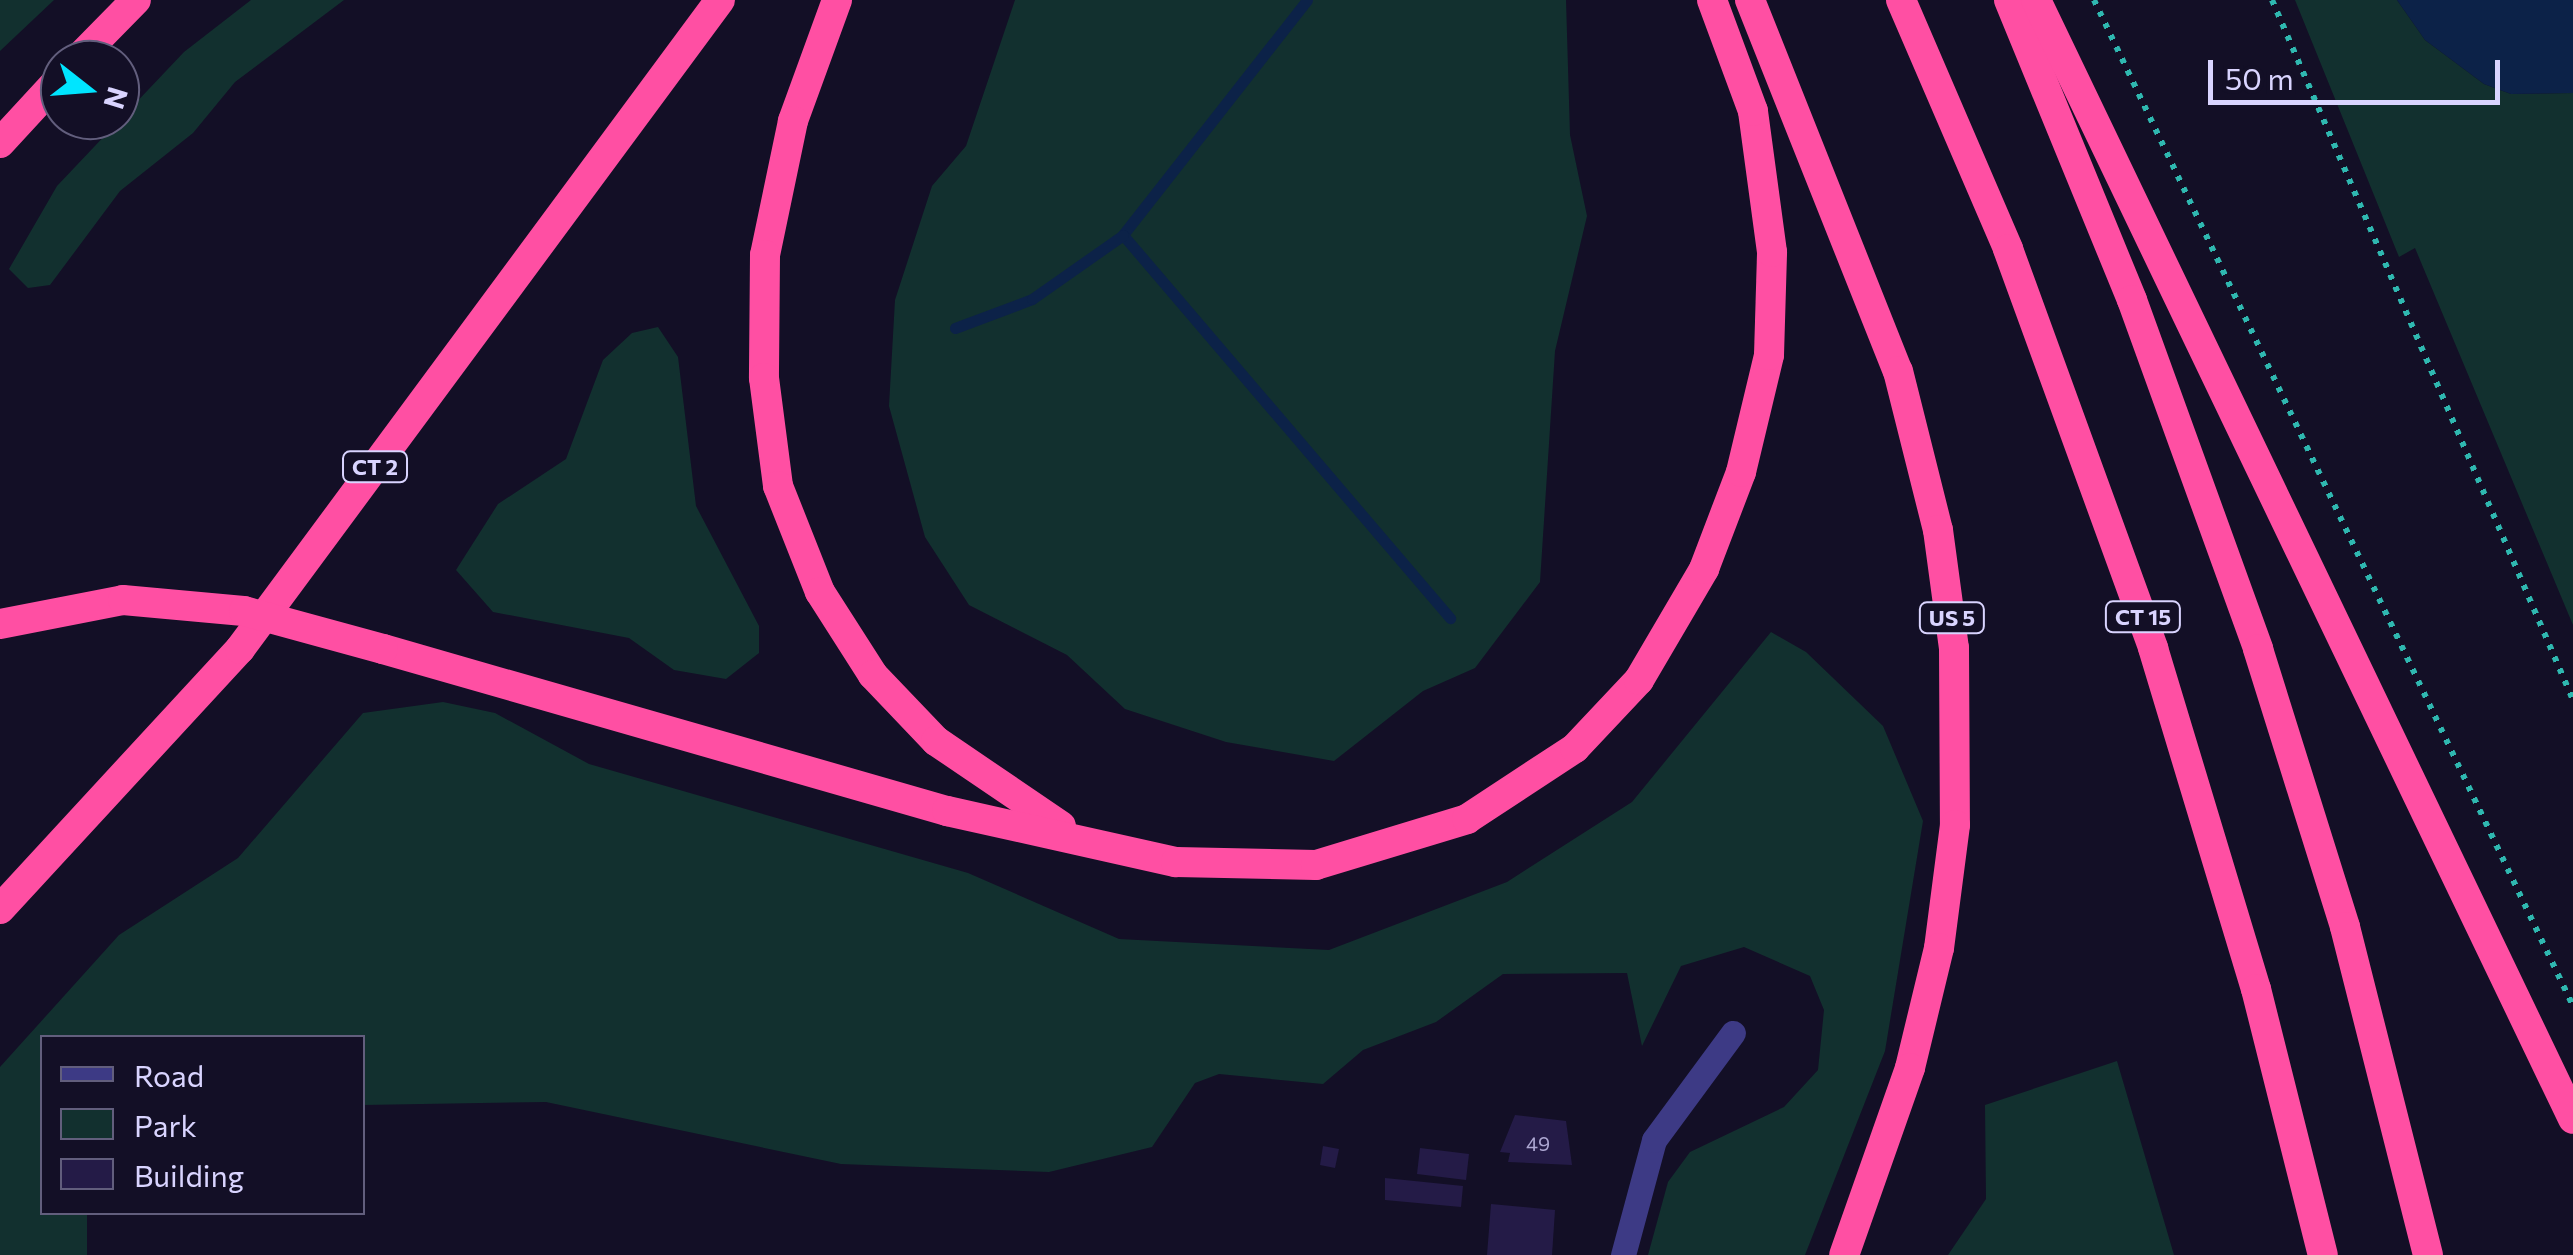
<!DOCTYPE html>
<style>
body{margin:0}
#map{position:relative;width:2573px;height:1255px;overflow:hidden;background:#130f26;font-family:Commissioner,sans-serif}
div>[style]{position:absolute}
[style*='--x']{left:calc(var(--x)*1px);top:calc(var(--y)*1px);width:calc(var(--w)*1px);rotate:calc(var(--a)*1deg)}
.green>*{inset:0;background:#12302f}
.water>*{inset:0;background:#0c2248}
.stream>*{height:11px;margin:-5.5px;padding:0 5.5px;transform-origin:5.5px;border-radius:5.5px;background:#0c2248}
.building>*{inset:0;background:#241b47}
.path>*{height:6px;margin-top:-3px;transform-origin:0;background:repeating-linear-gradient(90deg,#2fb8b0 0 5px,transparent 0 13px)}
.minor>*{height:25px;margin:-12.5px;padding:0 12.5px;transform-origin:12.5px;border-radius:12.5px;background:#3d3a85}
.motorway>*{height:30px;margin:-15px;padding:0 15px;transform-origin:15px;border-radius:15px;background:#ff4fa3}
.motorway-bridge>*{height:30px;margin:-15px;padding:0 15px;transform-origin:15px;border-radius:15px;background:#ff4fa3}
span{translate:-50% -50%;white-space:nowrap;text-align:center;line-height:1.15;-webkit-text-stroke:9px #130f26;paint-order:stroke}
.number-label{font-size:20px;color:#aca6d1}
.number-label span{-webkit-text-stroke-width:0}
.shield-label span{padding:2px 8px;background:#130f26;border:2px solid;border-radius:8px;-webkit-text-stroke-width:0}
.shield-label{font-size:22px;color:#d9d4ff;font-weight:700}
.legend{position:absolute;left:40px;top:1035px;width:325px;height:180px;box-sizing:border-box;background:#130f26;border:2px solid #625e7d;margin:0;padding:12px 18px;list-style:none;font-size:30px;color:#d9d4ff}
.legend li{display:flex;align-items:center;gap:20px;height:50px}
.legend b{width:50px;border:2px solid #625e7d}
.north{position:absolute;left:40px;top:40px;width:100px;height:100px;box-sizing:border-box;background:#130f26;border:2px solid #625e7d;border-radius:50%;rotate:107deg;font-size:28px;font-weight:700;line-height:40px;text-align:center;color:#d9d4ff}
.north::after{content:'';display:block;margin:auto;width:35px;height:45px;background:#00e5ff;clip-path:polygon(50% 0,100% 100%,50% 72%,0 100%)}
.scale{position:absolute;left:2208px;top:60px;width:292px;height:45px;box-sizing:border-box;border:5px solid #d9d4ff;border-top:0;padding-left:12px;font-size:30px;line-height:35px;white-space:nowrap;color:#d9d4ff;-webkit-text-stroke:8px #130f26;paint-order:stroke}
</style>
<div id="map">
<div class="green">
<div style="clip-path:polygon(0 0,54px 0,0 51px)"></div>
<div style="clip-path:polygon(251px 0,344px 0,235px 82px,193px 133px,120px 191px,50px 285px,28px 288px,9px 269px,57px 186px,184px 52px)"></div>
<div style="clip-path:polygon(1015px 0,1566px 0,1570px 135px,1587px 216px,1555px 351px,1540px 582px,1475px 668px,1423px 691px,1334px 761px,1226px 742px,1125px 709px,1067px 655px,969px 605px,925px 537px,889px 406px,895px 300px,932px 186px,966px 146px)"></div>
<div style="clip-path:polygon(2295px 0,2397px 0,2425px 40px,2484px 84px,2511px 94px,2573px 93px,2573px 625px,2415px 248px,2399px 257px)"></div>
<div style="clip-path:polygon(658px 327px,678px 357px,696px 506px,759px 626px,759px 653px,726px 679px,674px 670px,629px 638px,493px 612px,456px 570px,498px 504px,566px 459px,603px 360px,632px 333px)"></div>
<div style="clip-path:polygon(1771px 632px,1806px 652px,1883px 726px,1923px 821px,1885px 1051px,1805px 1255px,1648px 1255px,1668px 1182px,1690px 1152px,1784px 1107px,1818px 1070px,1824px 1010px,1810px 976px,1744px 947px,1681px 966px,1642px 1046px,1627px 973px,1503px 974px,1436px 1022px,1363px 1050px,1323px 1084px,1219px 1074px,1195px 1083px,1152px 1147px,1049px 1172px,841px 1164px,546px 1102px,363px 1105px,362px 1038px,42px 1038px,42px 1212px,87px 1213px,87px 1255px,0 1255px,0 1067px,119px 935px,238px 858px,363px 713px,443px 702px,495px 713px,589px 764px,968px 873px,1119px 939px,1329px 950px,1507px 882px,1632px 802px)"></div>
<div style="clip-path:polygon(2117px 1061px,2174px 1255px,1948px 1255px,1986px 1199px,1985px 1105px)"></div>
</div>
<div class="water">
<div style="clip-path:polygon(2397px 0,2573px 0,2573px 93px,2511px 94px,2484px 84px,2425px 40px)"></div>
</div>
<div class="stream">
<div style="--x:1307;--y:0;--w:298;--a:128.1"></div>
<div style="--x:1123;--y:235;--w:504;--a:49.51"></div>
<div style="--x:955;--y:328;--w:82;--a:-20.6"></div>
<div style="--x:1032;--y:299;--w:111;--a:-35.1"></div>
</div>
<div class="building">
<div style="clip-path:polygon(1515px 1115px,1566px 1121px,1572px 1165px,1508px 1162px,1510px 1153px,1500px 1152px)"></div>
<div style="clip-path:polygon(1323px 1146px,1339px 1149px,1335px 1168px,1320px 1165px)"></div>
<div style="clip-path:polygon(1420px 1148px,1469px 1154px,1466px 1180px,1417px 1174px)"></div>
<div style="clip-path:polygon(1385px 1178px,1463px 1186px,1461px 1207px,1385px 1200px)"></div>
<div style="clip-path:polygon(1491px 1204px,1555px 1210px,1552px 1255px,1487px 1255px)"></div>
</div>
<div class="path">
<div style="--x:2094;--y:0;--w:1114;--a:64.54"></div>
<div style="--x:2272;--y:0;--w:762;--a:66.73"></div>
</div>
<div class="minor">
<div style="--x:1623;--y:1255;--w:119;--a:-74.9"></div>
<div style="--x:1654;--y:1140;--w:133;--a:-53.6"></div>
</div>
<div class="motorway">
<div style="--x:837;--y:0;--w:129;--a:110"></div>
<div style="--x:793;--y:121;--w:137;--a:101.8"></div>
<div style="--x:765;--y:255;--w:123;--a:90.5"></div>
<div style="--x:764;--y:378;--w:109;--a:82.6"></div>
<div style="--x:778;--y:486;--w:114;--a:68.4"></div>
<div style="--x:820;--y:592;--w:98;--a:57.4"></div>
<div style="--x:873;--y:675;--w:91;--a:46.3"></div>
<div style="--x:936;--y:741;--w:151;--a:34.2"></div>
<div style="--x:1750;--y:0;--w:399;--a:68.3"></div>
<div style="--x:1898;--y:371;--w:164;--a:75.9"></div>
<div style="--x:1938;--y:530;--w:119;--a:82.3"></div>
<div style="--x:1954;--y:648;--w:177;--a:89.7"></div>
<div style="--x:1955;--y:825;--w:124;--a:97.4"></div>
<div style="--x:1939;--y:948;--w:123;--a:103.6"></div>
<div style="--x:1910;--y:1068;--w:198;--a:109.4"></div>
<div style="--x:1901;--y:0;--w:271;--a:66.7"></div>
<div style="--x:2008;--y:249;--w:425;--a:70"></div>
<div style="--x:2153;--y:648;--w:356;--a:73.2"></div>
<div style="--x:2256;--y:989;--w:274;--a:75.9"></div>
<div style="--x:2009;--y:0;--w:324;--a:67.7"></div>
<div style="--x:2132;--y:300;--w:371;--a:70.1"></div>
<div style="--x:2258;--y:649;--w:291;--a:72.6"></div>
<div style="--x:2345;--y:927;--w:338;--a:75.8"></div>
<div style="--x:2036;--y:0;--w:1241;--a:64.36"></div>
<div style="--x:77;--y:60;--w:84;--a:-45.5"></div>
<div style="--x:0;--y:143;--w:88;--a:-47.3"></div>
<div style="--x:0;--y:624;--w:125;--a:-11"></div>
<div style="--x:383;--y:649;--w:587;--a:16.03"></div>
<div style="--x:947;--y:811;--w:235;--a:12.6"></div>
<div style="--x:1176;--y:862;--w:140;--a:1.2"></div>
<div style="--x:1316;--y:865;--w:158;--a:-16.9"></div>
<div style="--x:1467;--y:819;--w:129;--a:-33.3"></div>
<div style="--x:1575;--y:748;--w:93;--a:-46.7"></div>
<div style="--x:1639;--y:680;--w:129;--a:-59.6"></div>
<div style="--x:1704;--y:569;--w:104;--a:-69.1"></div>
<div style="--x:1741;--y:472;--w:120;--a:-76.5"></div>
<div style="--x:1769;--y:355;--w:103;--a:-88.3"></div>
<div style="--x:1772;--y:252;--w:142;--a:-97.7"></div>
<div style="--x:1753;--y:111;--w:118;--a:-110.3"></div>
<div style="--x:0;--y:909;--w:354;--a:-47.3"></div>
<div style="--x:240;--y:649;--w:807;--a:-53.51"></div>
</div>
<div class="motorway-bridge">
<div style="--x:123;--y:600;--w:121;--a:5.2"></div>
<div style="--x:244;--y:611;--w:144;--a:15.3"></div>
</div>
<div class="number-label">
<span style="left:1538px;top:1143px">49</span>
</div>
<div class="shield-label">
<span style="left:375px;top:467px">CT 2</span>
<span style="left:2143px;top:617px">CT 15</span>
<span style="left:1952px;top:618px">US 5</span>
</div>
<ul class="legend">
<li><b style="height:12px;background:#3d3a85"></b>Road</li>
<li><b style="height:28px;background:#12302f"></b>Park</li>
<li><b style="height:28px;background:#241b47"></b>Building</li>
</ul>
<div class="north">N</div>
<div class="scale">50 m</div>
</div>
